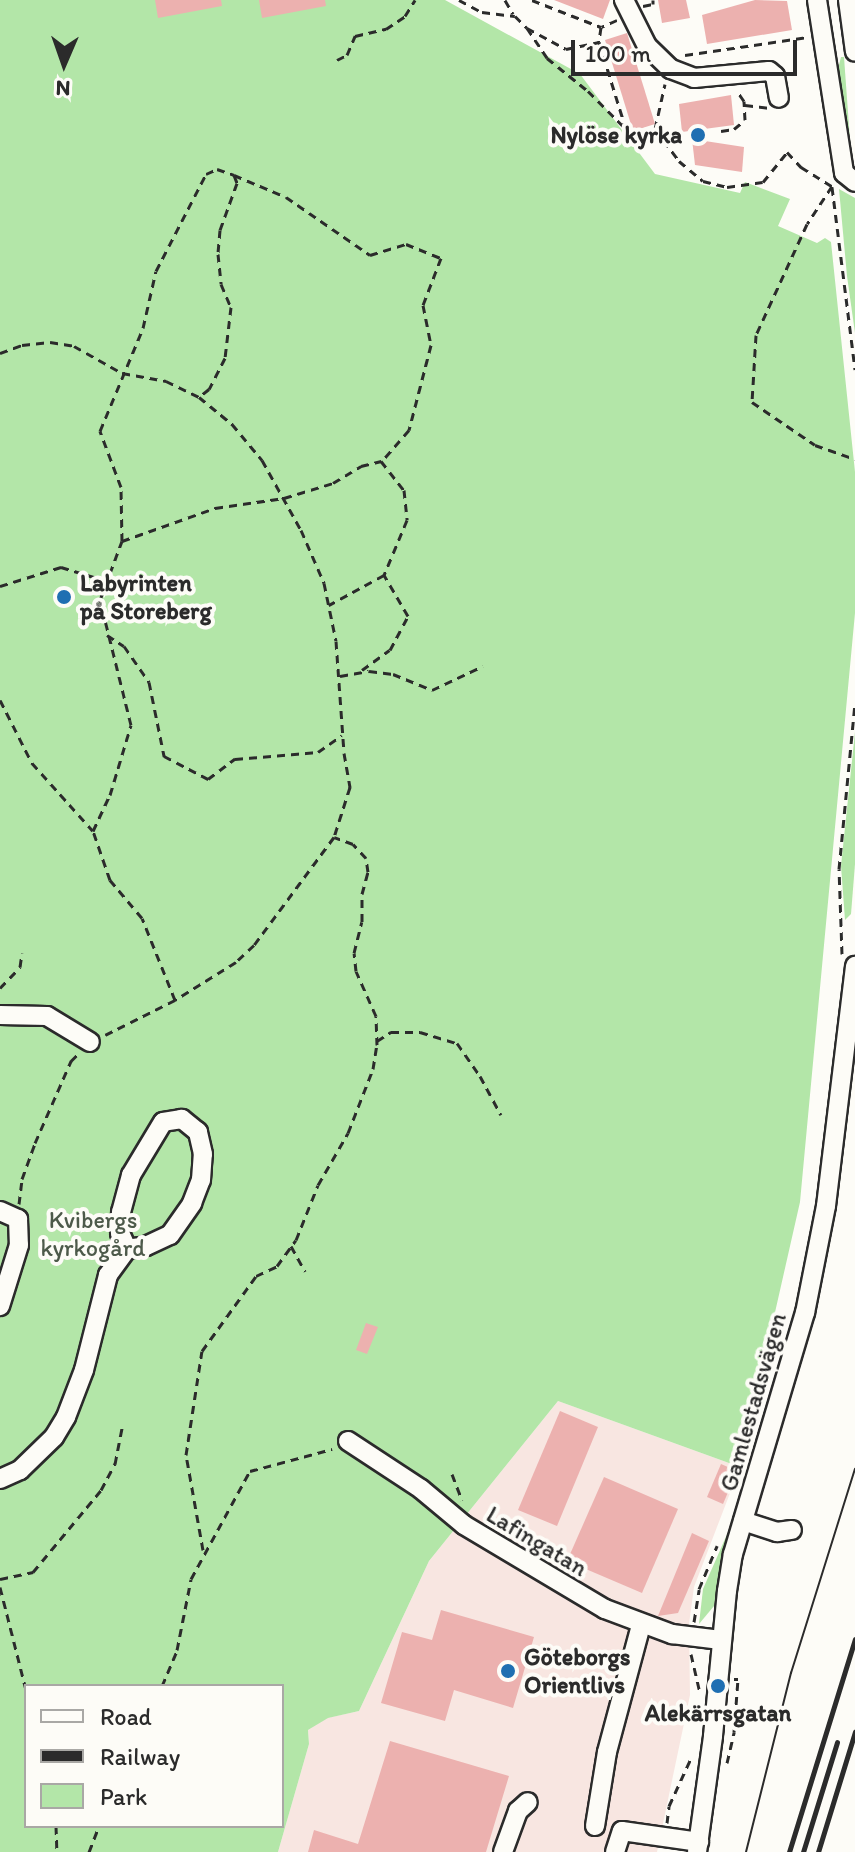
<!DOCTYPE html>
<meta charset="utf-8">
<style>
body{margin:0}
#map{position:relative;width:855px;height:1852px;overflow:hidden;background:#fdfcf7;font-family:Itim,sans-serif}
div>[style]{position:absolute}
[style*='--x']{left:calc(var(--x)*1px);top:calc(var(--y)*1px);width:calc(var(--w)*1px);rotate:calc(var(--a)*1deg)}
.built>*{inset:0;background:#f8e6e1}
.green>*{inset:0;background:#b3e6a8}
.building>*{inset:0;background:#ecb1af}
.path>*{height:3px;margin-top:-1.5px;transform-origin:0;background:repeating-linear-gradient(90deg,#2b2b2b 0 8px,transparent 0 14px)}
.roads{filter:drop-shadow(2px 0 #2b2b2b) drop-shadow(-2px 0 #2b2b2b) drop-shadow(0 2px #2b2b2b) drop-shadow(0 -2px #2b2b2b)}
.minor>*{height:18px;margin:-9px;padding:0 9px;transform-origin:9px;border-radius:9px;background:#fdfcf7}
.tram>*{height:2px;margin:-1px;padding:0 1px;transform-origin:1px;border-radius:1px;background:#2b2b2b}
.rail>*{height:5px;margin:-2.5px;padding:0 2.5px;transform-origin:2.5px;border-radius:2.5px;background:#2b2b2b}
.dots>*{width:22px;height:22px;translate:-50% -50%;box-sizing:border-box;border:4px solid #fdfcf7;border-radius:50%}
span{translate:-50% -50%;white-space:nowrap;text-align:center;line-height:1.15;-webkit-text-stroke:8px #fdfcf7;paint-order:stroke}
.poi-label{font-size:24px;color:#2b2b2b;font-weight:700}
.right{translate:-100% -50%;text-align:right}
.left{translate:0 -50%;text-align:left}
.park-label{font-size:24px;color:#4d5a4a}
.street-label{font-size:24px;color:#2b2b2b}
.legend{position:absolute;left:24px;top:1684px;width:260px;height:144px;box-sizing:border-box;background:#fdfcf7;border:2px solid #a9a8a5;margin:0;padding:10px 14px;list-style:none;font-size:24px;color:#2b2b2b}
.legend li{display:flex;align-items:center;gap:16px;height:40px}
.legend b{width:40px;border:2px solid #a9a8a5}
.north{position:absolute;left:24px;top:24px;width:80px;height:80px;-webkit-text-stroke:6px #fdfcf7;paint-order:stroke;rotate:182deg;font-size:22px;font-weight:700;line-height:32px;text-align:center;color:#2b2b2b}
.north::after{content:'';display:block;margin:auto;width:28px;height:36px;background:#2b2b2b;clip-path:polygon(50% 0,100% 100%,50% 72%,0 100%)}
.scale{position:absolute;left:571px;top:40px;width:226px;height:36px;box-sizing:border-box;border:4px solid #2b2b2b;border-top:0;padding-left:10px;font-size:24px;line-height:28px;white-space:nowrap;color:#2b2b2b;-webkit-text-stroke:6px #fdfcf7;paint-order:stroke}
</style>
<div id="map">
<div class="built">
<div style="clip-path:polygon(558px 1401px,740px 1467px,694px 1587px,689px 1624px,690px 1695px,657px 1852px,278px 1852px,309px 1744px,308px 1730px,327px 1718px,359px 1711px,429px 1561px)"></div>
</div>
<div class="green">
<div style="clip-path:polygon(evenodd,0 0,445px 0,580px 74px,655px 174px,740px 193px,745px 182px,790px 199px,778px 226px,817px 243px,825px 238px,831px 242px,855px 472px,855px 613px,800px 1202px,740px 1467px,558px 1401px,429px 1561px,359px 1711px,328px 1718px,308px 1730px,309px 1744px,278px 1852px,0 1852px,0 0,26px 1686px,282px 1686px,282px 1826px,26px 1826px,26px 1686px)"></div>
<div style="clip-path:polygon(841px 57px,844px 57px,852px 168px,837px 73px)"></div>
<div style="clip-path:polygon(839px 189px,855px 198px,855px 333px,847px 276px)"></div>
<div style="clip-path:polygon(855px 732px,855px 864px,851px 914px,845px 920px,841px 866px)"></div>
<div style="clip-path:polygon(732px 1523px,714px 1606px,699px 1624px,703px 1589px)"></div>
</div>
<div class="building">
<div style="clip-path:polygon(155px 0,221px 0,222px 6px,158px 18px)"></div>
<div style="clip-path:polygon(259px 0,325px 0,326px 6px,262px 18px)"></div>
<div style="clip-path:polygon(554px 0,610px 0,603px 19px)"></div>
<div style="clip-path:polygon(658px 0,686px 0,690px 18px,662px 23px)"></div>
<div style="clip-path:polygon(755px 0,787px 1px,792px 30px,707px 44px,702px 15px)"></div>
<div style="clip-path:polygon(627px 33px,655px 124px,633px 131px,605px 40px)"></div>
<div style="clip-path:polygon(731px 95px,734px 125px,682px 132px,679px 104px)"></div>
<div style="clip-path:polygon(692px 139px,744px 147px,742px 172px,695px 165px)"></div>
<div style="clip-path:polygon(366px 1323px,378px 1327px,367px 1354px,356px 1350px)"></div>
<div style="clip-path:polygon(560px 1411px,598px 1427px,557px 1526px,518px 1510px)"></div>
<div style="clip-path:polygon(721px 1464px,737px 1471px,723px 1504px,707px 1497px)"></div>
<div style="clip-path:polygon(604px 1477px,678px 1509px,642px 1593px,567px 1561px)"></div>
<div style="clip-path:polygon(692px 1533px,709px 1541px,678px 1613px,658px 1616px)"></div>
<div style="clip-path:polygon(441px 1610px,534px 1637px,513px 1708px,454px 1690px,445px 1721px,381px 1703px,402px 1632px,432px 1640px)"></div>
<div style="clip-path:polygon(390px 1741px,509px 1776px,486px 1852px,308px 1852px,314px 1830px,358px 1844px)"></div>
</div>
<div class="path">
<div style="--x:459;--y:0;--w:26;--a:28"></div>
<div style="--x:482;--y:12;--w:33;--a:7"></div>
<div style="--x:515;--y:16;--w:17;--a:45"></div>
<div style="--x:527;--y:28;--w:44;--a:28.3"></div>
<div style="--x:566;--y:49;--w:34;--a:-12"></div>
<div style="--x:505;--y:0;--w:16;--a:60"></div>
<div style="--x:532;--y:0;--w:74;--a:21.4"></div>
<div style="--x:643;--y:6;--w:10;--a:-11"></div>
<div style="--x:653;--y:4;--w:4;--a:-90"></div>
<div style="--x:617;--y:20;--w:17;--a:156"></div>
<div style="--x:601;--y:27;--w:15;--a:98"></div>
<div style="--x:599;--y:42;--w:88;--a:72.8"></div>
<div style="--x:527;--y:28;--w:36;--a:56"></div>
<div style="--x:547;--y:58;--w:53;--a:38.8"></div>
<div style="--x:588;--y:91;--w:58;--a:45"></div>
<div style="--x:629;--y:132;--w:26;--a:-7"></div>
<div style="--x:655;--y:129;--w:46;--a:-77.5"></div>
<div style="--x:685;--y:55;--w:124;--a:-8.3"></div>
<div style="--x:337;--y:60;--w:11;--a:-27"></div>
<div style="--x:347;--y:55;--w:21;--a:-67"></div>
<div style="--x:355;--y:36;--w:32;--a:-13"></div>
<div style="--x:386;--y:29;--w:23;--a:-34"></div>
<div style="--x:405;--y:16;--w:19;--a:-58"></div>
<div style="--x:745;--y:105;--w:23;--a:7"></div>
<div style="--x:655;--y:129;--w:40;--a:53"></div>
<div style="--x:679;--y:161;--w:31;--a:40"></div>
<div style="--x:703;--y:181;--w:25;--a:14"></div>
<div style="--x:727;--y:187;--w:36;--a:-8"></div>
<div style="--x:763;--y:182;--w:38;--a:-51"></div>
<div style="--x:787;--y:152;--w:21;--a:47"></div>
<div style="--x:801;--y:167;--w:36;--a:32"></div>
<div style="--x:832;--y:186;--w:45;--a:123.3"></div>
<div style="--x:807;--y:224;--w:122;--a:114.7"></div>
<div style="--x:756;--y:335;--w:67;--a:93.4"></div>
<div style="--x:752;--y:402;--w:76;--a:34.3"></div>
<div style="--x:815;--y:445;--w:42;--a:19.3"></div>
<div style="--x:721;--y:131;--w:13;--a:-9"></div>
<div style="--x:734;--y:129;--w:14;--a:-39"></div>
<div style="--x:745;--y:120;--w:19;--a:-93"></div>
<div style="--x:744;--y:101;--w:12;--a:-125"></div>
<div style="--x:234;--y:175;--w:56;--a:22.9"></div>
<div style="--x:286;--y:197;--w:102;--a:34.6"></div>
<div style="--x:370;--y:255;--w:38;--a:-17"></div>
<div style="--x:406;--y:244;--w:38;--a:22"></div>
<div style="--x:441;--y:258;--w:50;--a:111"></div>
<div style="--x:423;--y:305;--w:41;--a:78.7"></div>
<div style="--x:431;--y:345;--w:88;--a:104.5"></div>
<div style="--x:409;--y:430;--w:41;--a:131.1"></div>
<div style="--x:832;--y:187;--w:184;--a:82.8"></div>
<div style="--x:0;--y:353;--w:23;--a:-20"></div>
<div style="--x:22;--y:345;--w:28;--a:-6"></div>
<div style="--x:50;--y:342;--w:24;--a:9"></div>
<div style="--x:74;--y:346;--w:55;--a:29.4"></div>
<div style="--x:122;--y:373;--w:45;--a:10.3"></div>
<div style="--x:166;--y:381;--w:37;--a:26"></div>
<div style="--x:199;--y:397;--w:43;--a:39.3"></div>
<div style="--x:232;--y:424;--w:47;--a:50.2"></div>
<div style="--x:262;--y:460;--w:80;--a:60.9"></div>
<div style="--x:301;--y:530;--w:58;--a:66.5"></div>
<div style="--x:324;--y:583;--w:59;--a:78.3"></div>
<div style="--x:336;--y:641;--w:112;--a:85.9"></div>
<div style="--x:344;--y:753;--w:35;--a:80"></div>
<div style="--x:350;--y:787;--w:52;--a:107.7"></div>
<div style="--x:334;--y:837;--w:134;--a:126.5"></div>
<div style="--x:254;--y:945;--w:25;--a:137"></div>
<div style="--x:236;--y:962;--w:72;--a:148.1"></div>
<div style="--x:175;--y:1000;--w:78;--a:153.4"></div>
<div style="--x:122;--y:541;--w:99;--a:-19.5"></div>
<div style="--x:215;--y:508;--w:70;--a:-8.2"></div>
<div style="--x:284;--y:498;--w:51;--a:-17"></div>
<div style="--x:333;--y:483;--w:33;--a:-31"></div>
<div style="--x:361;--y:466;--w:21;--a:-14"></div>
<div style="--x:381;--y:461;--w:37;--a:52"></div>
<div style="--x:404;--y:490;--w:30;--a:84"></div>
<div style="--x:407;--y:520;--w:60;--a:112.7"></div>
<div style="--x:384;--y:575;--w:63;--a:151.4"></div>
<div style="--x:0;--y:586;--w:64;--a:-17.3"></div>
<div style="--x:61;--y:567;--w:48;--a:16.9"></div>
<div style="--x:107;--y:635;--w:20;--a:33"></div>
<div style="--x:124;--y:646;--w:44;--a:55.2"></div>
<div style="--x:149;--y:682;--w:76;--a:78.5"></div>
<div style="--x:164;--y:756;--w:50;--a:27.6"></div>
<div style="--x:208;--y:779;--w:34;--a:-37"></div>
<div style="--x:235;--y:759;--w:83;--a:-4.8"></div>
<div style="--x:318;--y:752;--w:29;--a:-35"></div>
<div style="--x:362;--y:670;--w:34;--a:-36"></div>
<div style="--x:390;--y:650;--w:38;--a:-62"></div>
<div style="--x:408;--y:616;--w:48;--a:-120.3"></div>
<div style="--x:340;--y:676;--w:29;--a:-10"></div>
<div style="--x:369;--y:671;--w:24;--a:7"></div>
<div style="--x:393;--y:674;--w:42;--a:22.3"></div>
<div style="--x:432;--y:690;--w:56;--a:-25.2"></div>
<div style="--x:0;--y:700;--w:71;--a:63.1"></div>
<div style="--x:32;--y:763;--w:91;--a:48.1"></div>
<div style="--x:842;--y:954;--w:85;--a:-92"></div>
<div style="--x:839;--y:869;--w:167;--a:-84.5"></div>
<div style="--x:0;--y:988;--w:29;--a:-46"></div>
<div style="--x:20;--y:967;--w:14;--a:-82"></div>
<div style="--x:175;--y:1000;--w:88;--a:-111.9"></div>
<div style="--x:142;--y:918;--w:50;--a:-130.1"></div>
<div style="--x:110;--y:880;--w:52;--a:-109.1"></div>
<div style="--x:93;--y:831;--w:40;--a:-65"></div>
<div style="--x:110;--y:795;--w:73;--a:-73.3"></div>
<div style="--x:131;--y:725;--w:129;--a:-103.9"></div>
<div style="--x:100;--y:600;--w:63;--a:-69.6"></div>
<div style="--x:122;--y:541;--w:54;--a:-91.1"></div>
<div style="--x:121;--y:487;--w:60;--a:-110.6"></div>
<div style="--x:100;--y:431;--w:112;--a:-67.3"></div>
<div style="--x:143;--y:328;--w:58;--a:-77.2"></div>
<div style="--x:156;--y:271;--w:109;--a:-62.7"></div>
<div style="--x:206;--y:174;--w:12;--a:-24"></div>
<div style="--x:217;--y:169;--w:18;--a:19"></div>
<div style="--x:234;--y:175;--w:9;--a:69"></div>
<div style="--x:237;--y:183;--w:50;--a:109.9"></div>
<div style="--x:220;--y:230;--w:24;--a:95"></div>
<div style="--x:218;--y:254;--w:30;--a:84"></div>
<div style="--x:221;--y:284;--w:25;--a:67"></div>
<div style="--x:231;--y:307;--w:51;--a:96.7"></div>
<div style="--x:225;--y:358;--w:35;--a:117"></div>
<div style="--x:209;--y:389;--w:13;--a:141"></div>
<div style="--x:377;--y:1041;--w:17;--a:-33"></div>
<div style="--x:391;--y:1032;--w:29;--a:0"></div>
<div style="--x:420;--y:1032;--w:39;--a:17"></div>
<div style="--x:457;--y:1043;--w:40;--a:55.1"></div>
<div style="--x:480;--y:1076;--w:44;--a:61.7"></div>
<div style="--x:19;--y:1204;--w:25;--a:-83"></div>
<div style="--x:22;--y:1179;--w:38;--a:-70"></div>
<div style="--x:35;--y:1143;--w:90;--a:-66.3"></div>
<div style="--x:71;--y:1061;--w:11;--a:-45"></div>
<div style="--x:291;--y:1246;--w:29;--a:61"></div>
<div style="--x:452;--y:1474;--w:28;--a:69"></div>
<div style="--x:203;--y:1550;--w:97;--a:-100.1"></div>
<div style="--x:186;--y:1455;--w:105;--a:-81.3"></div>
<div style="--x:202;--y:1351;--w:92;--a:-54.2"></div>
<div style="--x:256;--y:1276;--w:23;--a:-25"></div>
<div style="--x:277;--y:1266;--w:32;--a:-54"></div>
<div style="--x:296;--y:1240;--w:59;--a:-68.2"></div>
<div style="--x:318;--y:1185;--w:60;--a:-60"></div>
<div style="--x:348;--y:1133;--w:69;--a:-68.7"></div>
<div style="--x:373;--y:1069;--w:24;--a:-81"></div>
<div style="--x:377;--y:1045;--w:29;--a:-92"></div>
<div style="--x:376;--y:1016;--w:49;--a:-114"></div>
<div style="--x:356;--y:971;--w:18;--a:-96"></div>
<div style="--x:354;--y:953;--w:32;--a:-76"></div>
<div style="--x:362;--y:922;--w:28;--a:-90"></div>
<div style="--x:362;--y:894;--w:23;--a:-75"></div>
<div style="--x:368;--y:872;--w:14;--a:-98"></div>
<div style="--x:366;--y:858;--w:19;--a:-133"></div>
<div style="--x:353;--y:844;--w:20;--a:-160"></div>
<div style="--x:0;--y:1579;--w:34;--a:-12"></div>
<div style="--x:33;--y:1572;--w:107;--a:-50.3"></div>
<div style="--x:101;--y:1490;--w:30;--a:-62"></div>
<div style="--x:115;--y:1464;--w:38;--a:-79"></div>
<div style="--x:0;--y:1587;--w:106;--a:75.8"></div>
<div style="--x:694;--y:1622;--w:33;--a:-81"></div>
<div style="--x:699;--y:1589;--w:47;--a:-67.3"></div>
<div style="--x:691;--y:1654;--w:40;--a:77"></div>
<div style="--x:162;--y:1686;--w:39;--a:-67"></div>
<div style="--x:177;--y:1650;--w:72;--a:-78.8"></div>
<div style="--x:191;--y:1579;--w:123;--a:-61.4"></div>
<div style="--x:250;--y:1471;--w:85;--a:-15"></div>
<div style="--x:727;--y:1763;--w:32;--a:-77"></div>
<div style="--x:734;--y:1732;--w:53;--a:-85.7"></div>
<div style="--x:738;--y:1679;--w:4;--a:180"></div>
<div style="--x:667;--y:1823;--w:17;--a:-83"></div>
<div style="--x:669;--y:1806;--w:55;--a:-65.3"></div>
<div style="--x:56;--y:1826;--w:26;--a:88"></div>
<div style="--x:89;--y:1852;--w:28;--a:-69"></div>
</div>
<div class="roads">
<div class="minor">
<div style="--x:624;--y:0;--w:51;--a:63.4"></div>
<div style="--x:647;--y:46;--w:33;--a:44"></div>
<div style="--x:671;--y:69;--w:25;--a:21"></div>
<div style="--x:694;--y:78;--w:75;--a:-5.3"></div>
<div style="--x:769;--y:71;--w:8;--a:40"></div>
<div style="--x:775;--y:76;--w:22;--a:80"></div>
<div style="--x:817;--y:0;--w:175;--a:81.1"></div>
<div style="--x:844;--y:173;--w:14;--a:39"></div>
<div style="--x:848;--y:0;--w:52;--a:82.3"></div>
<div style="--x:0;--y:1015;--w:47;--a:1.2"></div>
<div style="--x:47;--y:1016;--w:50;--a:31.2"></div>
<div style="--x:0;--y:1211;--w:20;--a:24"></div>
<div style="--x:18;--y:1219;--w:26;--a:88"></div>
<div style="--x:19;--y:1245;--w:64;--a:107.3"></div>
<div style="--x:348;--y:1441;--w:87;--a:33.3"></div>
<div style="--x:421;--y:1489;--w:56;--a:39.9"></div>
<div style="--x:464;--y:1525;--w:164;--a:30.8"></div>
<div style="--x:605;--y:1609;--w:72;--a:20.5"></div>
<div style="--x:672;--y:1634;--w:49;--a:7"></div>
<div style="--x:0;--y:1479;--w:22;--a:-24"></div>
<div style="--x:20;--y:1470;--w:47;--a:-44.1"></div>
<div style="--x:54;--y:1437;--w:23;--a:-59"></div>
<div style="--x:66;--y:1417;--w:50;--a:-69"></div>
<div style="--x:84;--y:1370;--w:98;--a:-75.8"></div>
<div style="--x:108;--y:1275;--w:32;--a:-54"></div>
<div style="--x:127;--y:1249;--w:19;--a:-9"></div>
<div style="--x:146;--y:1246;--w:26;--a:-25"></div>
<div style="--x:170;--y:1235;--w:39;--a:-55"></div>
<div style="--x:192;--y:1203;--w:25;--a:-69"></div>
<div style="--x:201;--y:1180;--w:26;--a:-86"></div>
<div style="--x:203;--y:1154;--w:23;--a:-103"></div>
<div style="--x:198;--y:1132;--w:21;--a:-141"></div>
<div style="--x:182;--y:1119;--w:19;--a:171"></div>
<div style="--x:163;--y:1122;--w:62;--a:121.1"></div>
<div style="--x:131;--y:1175;--w:38;--a:105"></div>
<div style="--x:121;--y:1212;--w:21;--a:93"></div>
<div style="--x:120;--y:1233;--w:17;--a:66"></div>
<div style="--x:743;--y:1521;--w:36;--a:18"></div>
<div style="--x:777;--y:1532;--w:15;--a:-8"></div>
<div style="--x:595;--y:1826;--w:75;--a:-80.8"></div>
<div style="--x:607;--y:1752;--w:131;--a:-75"></div>
<div style="--x:503;--y:1852;--w:44;--a:-69.9"></div>
<div style="--x:518;--y:1811;--w:13;--a:-42"></div>
<div style="--x:615;--y:1852;--w:22;--a:-72"></div>
<div style="--x:622;--y:1831;--w:78;--a:8.1"></div>
<div style="--x:697;--y:1852;--w:117;--a:-82.1"></div>
<div style="--x:713;--y:1736;--w:146;--a:-84.5"></div>
<div style="--x:727;--y:1591;--w:37;--a:-81"></div>
<div style="--x:733;--y:1554;--w:252;--a:-73.4"></div>
<div style="--x:805;--y:1313;--w:109;--a:-78.9"></div>
<div style="--x:826;--y:1206;--w:242;--a:-83.1"></div>
</div>
</div>
<div class="tram">
<div style="--x:746;--y:1852;--w:185;--a:-75.9"></div>
<div style="--x:791;--y:1673;--w:214;--a:-72.6"></div>
</div>
<div class="rail">
<div style="--x:789;--y:1852;--w:223;--a:-72.8"></div>
<div style="--x:803;--y:1852;--w:115;--a:-72.8"></div>
<div style="--x:818;--y:1852;--w:126;--a:-72.9"></div>
</div>
<div class="dots">
<div style="left:698px;top:135px;background:#1f6fb2"></div>
<div style="left:64px;top:597px;background:#1f6fb2"></div>
<div style="left:508px;top:1671px;background:#1f6fb2"></div>
<div style="left:718px;top:1686px;background:#1f6fb2"></div>
</div>
<div class="poi-label">
<span class="right" style="left:682px;top:135px">Nylöse kyrka</span>
<span class="left" style="left:80px;top:597px">Labyrinten<br>på Storeberg</span>
<span class="left" style="left:524px;top:1671px">Göteborgs<br>Orientlivs</span>
<span style="left:718px;top:1713px">Alekärrsgatan</span>
</div>
<div class="park-label">
<span style="left:93px;top:1234px">Kvibergs<br>kyrkogård</span>
</div>
<div class="street-label">
<span style="left:753px;top:1402px;rotate:-74deg">Gamlestadsvägen</span>
<span style="left:537px;top:1541px;rotate:31deg">Lafingatan</span>
</div>
<ul class="legend">
<li><b style="height:10px;background:#fdfcf7"></b>Road</li>
<li><b style="height:10px;background:#2b2b2b"></b>Railway</li>
<li><b style="height:22px;background:#b3e6a8"></b>Park</li>
</ul>
<div class="north">N</div>
<div class="scale">100 m</div>
</div>
